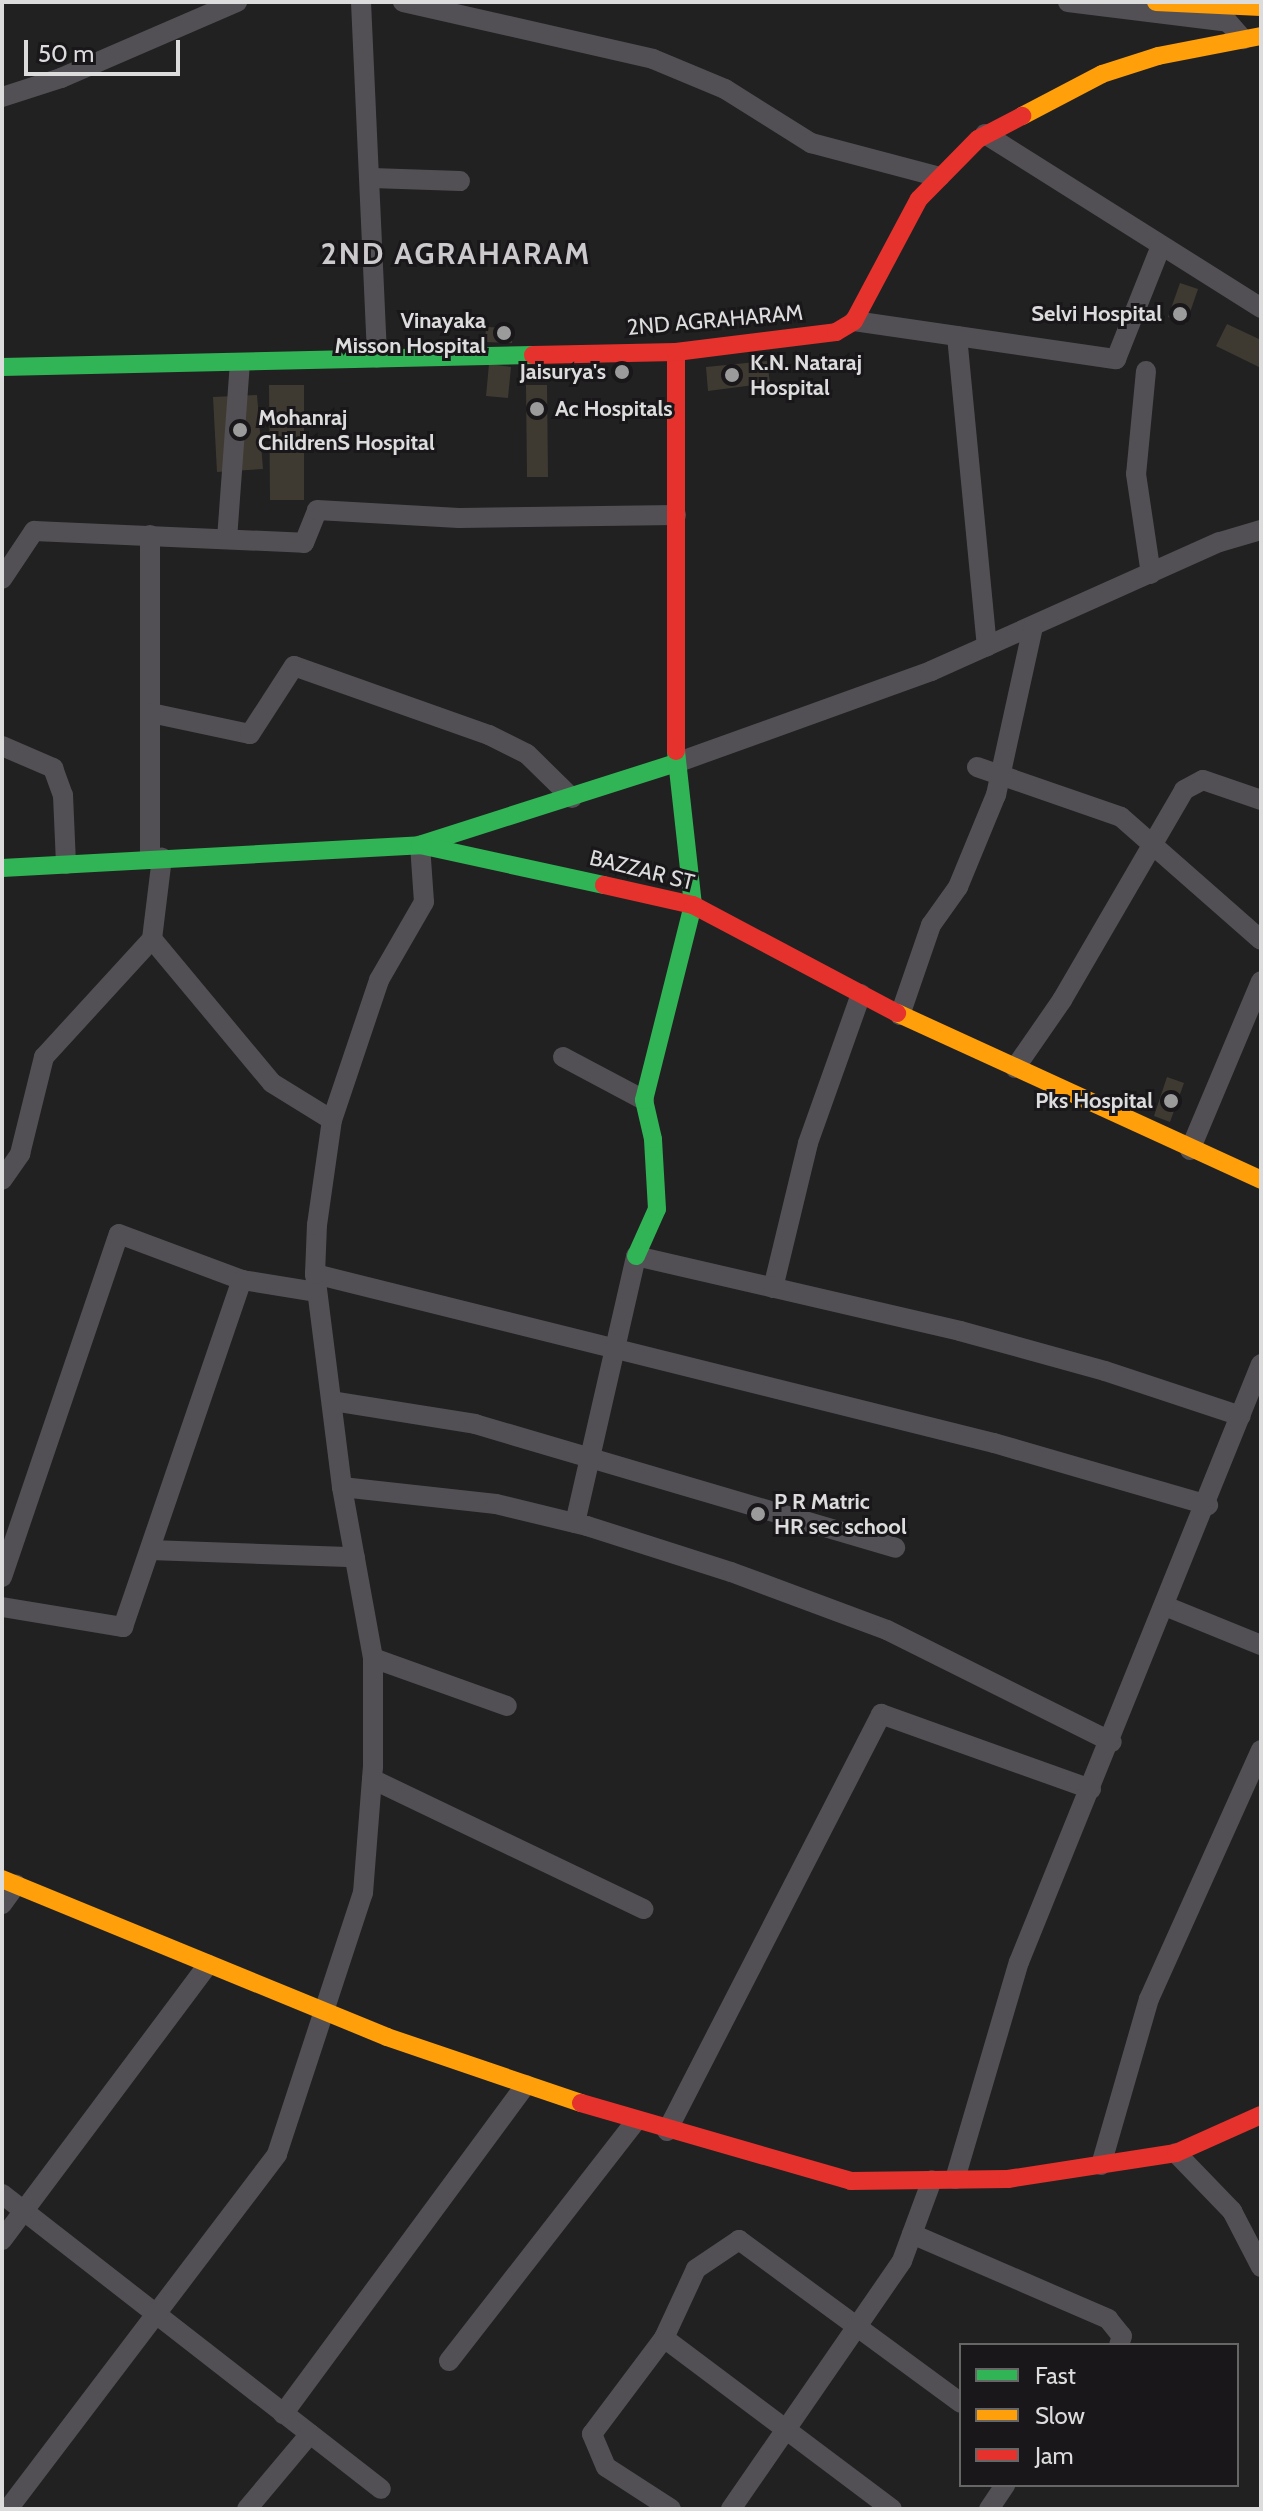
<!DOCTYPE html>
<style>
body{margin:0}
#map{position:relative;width:1263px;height:2511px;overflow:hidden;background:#212121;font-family:Cabin,sans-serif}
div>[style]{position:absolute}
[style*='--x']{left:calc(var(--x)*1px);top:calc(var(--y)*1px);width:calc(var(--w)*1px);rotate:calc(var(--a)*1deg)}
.building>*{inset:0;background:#3e3a32}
.street>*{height:20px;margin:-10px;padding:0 10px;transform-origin:10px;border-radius:10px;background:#535055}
.fast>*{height:18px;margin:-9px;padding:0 9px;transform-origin:9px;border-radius:9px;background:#30b455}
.slow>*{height:18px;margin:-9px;padding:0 9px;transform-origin:9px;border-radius:9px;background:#ff9f0a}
.jam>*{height:18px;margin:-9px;padding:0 9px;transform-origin:9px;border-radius:9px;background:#e5322d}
.dots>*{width:22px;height:22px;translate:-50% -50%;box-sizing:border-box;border:4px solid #191719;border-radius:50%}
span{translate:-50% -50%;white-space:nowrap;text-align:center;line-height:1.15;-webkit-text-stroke:6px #191719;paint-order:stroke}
.poi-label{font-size:22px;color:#dddcdd;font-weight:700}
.right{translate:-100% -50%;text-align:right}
.left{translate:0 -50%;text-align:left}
.street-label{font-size:22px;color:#dddcdd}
.district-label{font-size:30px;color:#ccc9cd;font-weight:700;letter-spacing:2px}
.frame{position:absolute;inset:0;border:4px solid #dddcdd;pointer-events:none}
.legend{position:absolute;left:959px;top:2343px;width:280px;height:144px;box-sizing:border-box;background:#191719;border:2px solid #676667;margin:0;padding:10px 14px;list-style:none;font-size:24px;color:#dddcdd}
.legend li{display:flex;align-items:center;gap:16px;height:40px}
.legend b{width:40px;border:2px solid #676667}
.scale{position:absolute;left:24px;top:40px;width:156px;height:36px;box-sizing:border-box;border:4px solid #dddcdd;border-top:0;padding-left:10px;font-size:24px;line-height:28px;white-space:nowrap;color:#dddcdd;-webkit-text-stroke:6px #191719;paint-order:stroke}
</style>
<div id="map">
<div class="building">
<div style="clip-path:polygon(1180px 283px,1198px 289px,1186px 324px,1168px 317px)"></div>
<div style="clip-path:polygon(1227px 324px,1261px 340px,1261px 368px,1216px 346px)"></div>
<div style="clip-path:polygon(486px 327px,513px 328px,512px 343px,485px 342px)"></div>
<div style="clip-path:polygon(767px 361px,770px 383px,708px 391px,706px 367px)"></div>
<div style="clip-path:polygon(489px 364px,511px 367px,508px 398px,486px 396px)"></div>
<div style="clip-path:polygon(269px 385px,304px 385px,304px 500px,270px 500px)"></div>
<div style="clip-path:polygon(526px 385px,547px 385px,548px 477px,527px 477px)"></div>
<div style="clip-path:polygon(257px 395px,263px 469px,217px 472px,213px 397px)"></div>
<div style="clip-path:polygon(1167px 1077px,1184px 1083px,1170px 1122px,1154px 1116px)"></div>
</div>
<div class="street">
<div style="--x:361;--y:2;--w:356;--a:87.4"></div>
<div style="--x:403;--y:2;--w:256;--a:12.8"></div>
<div style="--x:653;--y:59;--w:78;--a:22.6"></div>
<div style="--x:725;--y:89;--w:102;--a:32.1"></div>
<div style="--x:811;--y:143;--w:133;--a:14.8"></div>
<div style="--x:1068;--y:2;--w:161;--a:7.1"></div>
<div style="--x:1228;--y:22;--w:23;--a:49"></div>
<div style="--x:2;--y:97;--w:62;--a:-17.9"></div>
<div style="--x:61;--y:78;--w:192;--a:-23.4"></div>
<div style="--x:985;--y:134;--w:326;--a:32.2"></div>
<div style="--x:372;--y:178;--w:88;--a:2"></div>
<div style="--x:854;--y:321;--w:265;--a:8.3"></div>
<div style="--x:1116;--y:359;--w:122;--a:-68.3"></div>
<div style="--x:957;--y:336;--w:312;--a:84.5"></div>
<div style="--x:1146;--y:371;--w:103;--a:95.5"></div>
<div style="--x:1136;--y:474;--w:101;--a:81.5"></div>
<div style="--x:150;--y:535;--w:324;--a:90"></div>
<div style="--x:227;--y:539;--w:175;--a:-85.8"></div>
<div style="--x:2;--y:579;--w:58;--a:-56.3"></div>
<div style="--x:34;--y:531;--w:270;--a:2.5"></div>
<div style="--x:304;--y:543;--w:35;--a:-68"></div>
<div style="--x:317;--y:510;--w:142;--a:3.2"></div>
<div style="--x:459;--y:518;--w:217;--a:-0.8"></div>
<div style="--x:151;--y:713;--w:101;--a:12"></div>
<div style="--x:250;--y:734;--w:81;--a:-57.1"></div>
<div style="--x:294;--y:666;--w:207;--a:19.5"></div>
<div style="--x:489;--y:735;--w:42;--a:26.6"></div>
<div style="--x:527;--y:754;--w:63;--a:44.4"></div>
<div style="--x:2;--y:746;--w:56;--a:23.3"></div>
<div style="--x:53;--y:768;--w:29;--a:70"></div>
<div style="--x:63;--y:795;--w:69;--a:87.5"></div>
<div style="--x:676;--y:763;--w:271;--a:-19.8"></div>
<div style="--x:931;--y:671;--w:316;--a:-24.1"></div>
<div style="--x:1220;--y:542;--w:43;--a:-16.3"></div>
<div style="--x:977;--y:767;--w:152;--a:19.1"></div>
<div style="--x:1121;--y:817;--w:186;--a:41.3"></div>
<div style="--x:152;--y:939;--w:187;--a:50.2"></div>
<div style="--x:272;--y:1083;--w:70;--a:31.7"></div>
<div style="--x:900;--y:1015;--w:95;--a:-71"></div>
<div style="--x:931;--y:925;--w:47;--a:-54.6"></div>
<div style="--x:958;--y:887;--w:100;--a:-67.6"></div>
<div style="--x:996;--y:795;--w:172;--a:-77.6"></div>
<div style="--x:563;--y:1057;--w:92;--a:28"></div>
<div style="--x:1015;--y:1068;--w:83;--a:-55.3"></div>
<div style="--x:1062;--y:1000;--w:243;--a:-59.8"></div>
<div style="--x:1184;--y:790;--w:21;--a:-28"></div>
<div style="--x:1203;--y:780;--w:61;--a:19"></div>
<div style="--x:1190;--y:1150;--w:183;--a:-67.2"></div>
<div style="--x:2;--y:1180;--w:32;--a:-55"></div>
<div style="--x:20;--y:1154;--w:100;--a:-76.1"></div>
<div style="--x:44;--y:1057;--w:160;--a:-47.5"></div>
<div style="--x:152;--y:939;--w:82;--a:-83"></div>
<div style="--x:315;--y:1274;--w:700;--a:13.98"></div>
<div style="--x:994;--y:1443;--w:223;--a:16.2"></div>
<div style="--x:773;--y:1288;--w:149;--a:-76.4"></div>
<div style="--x:808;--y:1143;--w:158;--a:-70.4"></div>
<div style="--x:332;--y:1401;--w:145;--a:9.1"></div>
<div style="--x:475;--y:1424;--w:438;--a:16.4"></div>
<div style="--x:342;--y:1487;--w:155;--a:6.3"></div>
<div style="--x:496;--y:1504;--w:94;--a:13.6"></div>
<div style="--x:587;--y:1526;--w:151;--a:17.7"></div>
<div style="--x:731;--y:1572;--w:166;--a:20.4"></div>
<div style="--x:887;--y:1630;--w:251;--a:26.5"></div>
<div style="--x:575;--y:1523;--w:274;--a:-77.1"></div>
<div style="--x:636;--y:1256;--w:333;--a:13"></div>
<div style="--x:960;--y:1331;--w:150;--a:15.4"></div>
<div style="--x:1105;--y:1371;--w:143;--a:18.3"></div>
<div style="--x:150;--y:1550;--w:205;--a:2"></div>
<div style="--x:2;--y:1577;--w:362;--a:-71.2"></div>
<div style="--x:119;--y:1234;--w:131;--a:20.5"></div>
<div style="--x:1165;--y:1606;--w:104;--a:22.1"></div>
<div style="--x:2;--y:1607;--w:123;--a:9.4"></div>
<div style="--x:123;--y:1627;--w:367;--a:-71.1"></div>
<div style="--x:242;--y:1280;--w:76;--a:9.1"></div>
<div style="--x:373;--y:1658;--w:142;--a:19.7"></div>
<div style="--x:372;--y:1779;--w:301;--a:25.6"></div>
<div style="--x:2;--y:1904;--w:24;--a:-54"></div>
<div style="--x:667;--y:2131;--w:469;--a:-62.8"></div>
<div style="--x:881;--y:1714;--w:223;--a:19.7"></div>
<div style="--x:1176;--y:2153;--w:81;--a:46"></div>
<div style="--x:1232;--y:2211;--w:63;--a:62.6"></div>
<div style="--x:1101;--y:2165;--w:173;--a:-73.9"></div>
<div style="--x:1149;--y:1999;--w:273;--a:-65.8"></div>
<div style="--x:955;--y:2179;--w:226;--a:-73.6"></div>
<div style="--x:1019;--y:1962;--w:645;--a:-67.97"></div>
<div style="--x:2;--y:2194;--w:480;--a:37.9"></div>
<div style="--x:912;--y:2234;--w:214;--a:23.4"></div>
<div style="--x:1108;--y:2319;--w:22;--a:51"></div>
<div style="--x:1122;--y:2336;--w:9;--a:108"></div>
<div style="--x:2;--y:2240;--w:344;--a:-53.2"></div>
<div style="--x:664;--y:2338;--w:285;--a:36.9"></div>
<div style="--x:449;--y:2361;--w:303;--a:-52.1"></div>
<div style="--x:283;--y:2414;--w:409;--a:-53.6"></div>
<div style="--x:8;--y:2509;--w:445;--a:-52.8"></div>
<div style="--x:277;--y:2154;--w:275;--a:-71.8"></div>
<div style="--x:363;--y:1893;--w:126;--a:-85.5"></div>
<div style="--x:373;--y:1767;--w:109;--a:-90"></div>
<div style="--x:373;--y:1658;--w:174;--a:-100.3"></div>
<div style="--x:342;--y:1487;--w:215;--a:-97.2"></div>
<div style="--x:315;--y:1274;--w:49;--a:-87.7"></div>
<div style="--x:317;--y:1225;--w:106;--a:-81.9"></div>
<div style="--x:332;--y:1120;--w:148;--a:-71.4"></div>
<div style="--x:379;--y:980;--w:90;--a:-60"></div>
<div style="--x:424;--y:902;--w:57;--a:-94"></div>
<div style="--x:247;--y:2509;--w:98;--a:-50"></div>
<div style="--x:671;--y:2509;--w:77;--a:-147.1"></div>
<div style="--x:606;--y:2467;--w:36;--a:-113"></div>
<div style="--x:592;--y:2434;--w:120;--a:-53.1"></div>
<div style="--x:664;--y:2338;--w:76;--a:-65.1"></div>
<div style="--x:696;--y:2269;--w:52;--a:-34"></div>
<div style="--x:739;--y:2240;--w:275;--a:36.3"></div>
<div style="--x:731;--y:2509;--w:301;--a:-55.4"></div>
<div style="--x:902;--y:2261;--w:86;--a:-69.7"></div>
<div style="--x:989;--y:2509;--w:29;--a:-56"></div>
</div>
<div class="fast">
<div style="--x:2;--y:367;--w:531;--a:-1.29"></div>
<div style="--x:422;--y:844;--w:267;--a:-17.7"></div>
<div style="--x:2;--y:868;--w:419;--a:-3.1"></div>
<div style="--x:420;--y:845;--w:188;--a:12.3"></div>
<div style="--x:636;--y:1256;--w:51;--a:-65.9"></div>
<div style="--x:657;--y:1209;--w:70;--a:-93.3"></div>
<div style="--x:653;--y:1139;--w:40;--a:-103"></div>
<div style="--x:644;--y:1100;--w:201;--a:-75.9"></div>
<div style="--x:693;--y:905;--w:155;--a:-96.3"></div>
</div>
<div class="slow">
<div style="--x:1156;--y:2;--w:105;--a:2.7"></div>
<div style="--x:1022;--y:116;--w:90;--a:-27.7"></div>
<div style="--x:1102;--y:74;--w:59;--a:-17.8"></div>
<div style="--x:1158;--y:56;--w:105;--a:-11"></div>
<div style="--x:897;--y:1013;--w:400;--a:24.6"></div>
<div style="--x:2;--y:1879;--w:416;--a:22.3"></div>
<div style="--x:387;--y:2037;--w:205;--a:18.8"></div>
</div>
<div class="jam">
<div style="--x:676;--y:352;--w:399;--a:90"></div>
<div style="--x:533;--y:355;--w:143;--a:-1.2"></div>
<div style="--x:676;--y:352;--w:161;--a:-7.1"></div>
<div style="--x:836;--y:332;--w:21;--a:-31"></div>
<div style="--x:854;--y:321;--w:138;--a:-62"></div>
<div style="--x:919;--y:199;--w:84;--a:-45.5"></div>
<div style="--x:978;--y:139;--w:50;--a:-27.6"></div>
<div style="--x:604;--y:885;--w:91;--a:12.7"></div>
<div style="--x:693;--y:905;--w:231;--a:27.9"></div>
<div style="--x:581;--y:2103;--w:281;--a:16.1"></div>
<div style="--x:851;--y:2181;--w:157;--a:-0.7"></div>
<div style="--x:1008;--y:2179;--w:170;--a:-8.8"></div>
<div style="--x:1176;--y:2153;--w:93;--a:-24.1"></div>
</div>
<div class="dots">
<div style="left:1180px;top:314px;background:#9b9b9b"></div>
<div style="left:504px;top:333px;background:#9b9b9b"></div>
<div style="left:622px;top:372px;background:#9b9b9b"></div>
<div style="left:732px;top:375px;background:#9b9b9b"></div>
<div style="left:537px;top:409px;background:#9b9b9b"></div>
<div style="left:240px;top:430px;background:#9b9b9b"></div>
<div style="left:1171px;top:1101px;background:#9b9b9b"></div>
<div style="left:758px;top:1514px;background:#9b9b9b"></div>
</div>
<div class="poi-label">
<span class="right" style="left:1162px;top:314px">Selvi Hospital</span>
<span class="right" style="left:486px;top:333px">Vinayaka<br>Misson Hospital</span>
<span class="left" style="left:750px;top:375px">K.N. Nataraj<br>Hospital</span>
<span class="right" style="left:606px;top:372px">Jaisurya's</span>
<span class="left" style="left:555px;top:409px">Ac Hospitals</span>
<span class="left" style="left:258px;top:430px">Mohanraj<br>ChildrenS Hospital</span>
<span class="right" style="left:1153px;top:1101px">Pks Hospital</span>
<span class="left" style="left:774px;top:1514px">P R Matric<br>HR sec school</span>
</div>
<div class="street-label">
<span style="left:715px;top:320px;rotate:-5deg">2ND AGRAHARAM</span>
<span style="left:642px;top:870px;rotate:14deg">BAZZAR ST</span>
</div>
<div class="district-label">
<span style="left:456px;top:254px">2ND AGRAHARAM</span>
</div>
<div class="frame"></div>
<ul class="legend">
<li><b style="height:10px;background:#30b455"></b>Fast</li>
<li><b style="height:10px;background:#ff9f0a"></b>Slow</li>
<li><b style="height:10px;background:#e5322d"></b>Jam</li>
</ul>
<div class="scale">50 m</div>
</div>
